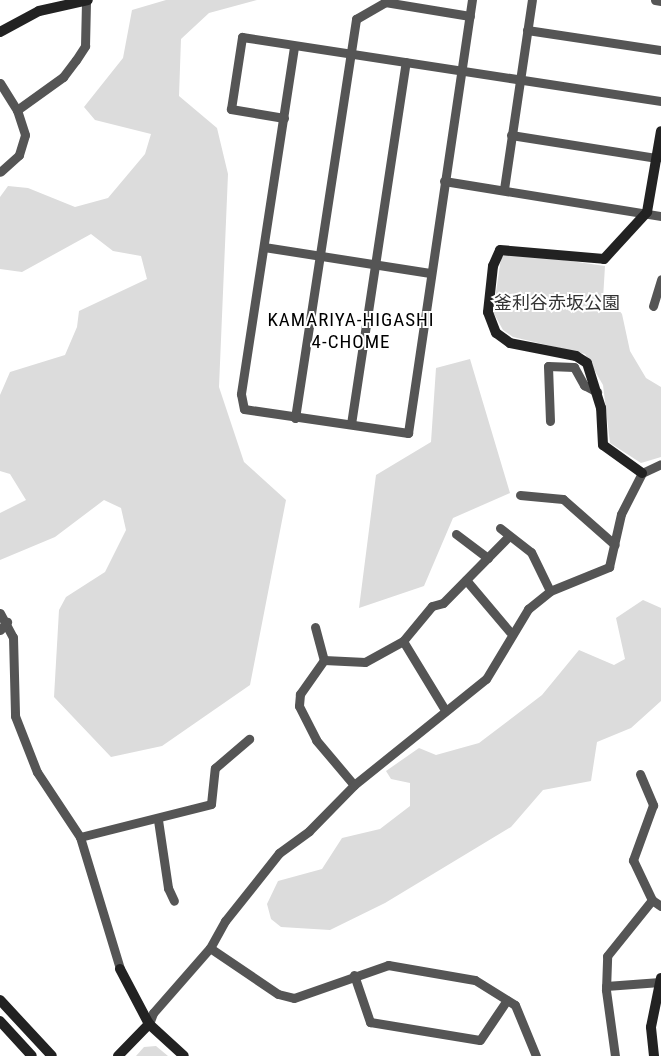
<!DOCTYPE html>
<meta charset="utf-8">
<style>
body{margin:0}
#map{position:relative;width:661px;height:1056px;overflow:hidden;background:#fff;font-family:"Roboto Condensed","Noto Sans JP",sans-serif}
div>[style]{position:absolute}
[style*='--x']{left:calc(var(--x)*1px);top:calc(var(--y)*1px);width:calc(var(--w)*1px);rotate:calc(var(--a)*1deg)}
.green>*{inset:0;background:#dcdcdc}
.street>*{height:9px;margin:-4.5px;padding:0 4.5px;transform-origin:4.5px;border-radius:4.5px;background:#555}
.secondary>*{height:10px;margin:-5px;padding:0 5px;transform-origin:5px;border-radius:5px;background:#222}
span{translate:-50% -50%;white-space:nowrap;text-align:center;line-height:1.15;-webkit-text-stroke:4px #fff;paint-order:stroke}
.park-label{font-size:18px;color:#333}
.neighbourhood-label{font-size:19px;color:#000;letter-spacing:1px}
</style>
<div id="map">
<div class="green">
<div style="clip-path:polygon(166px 0,257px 0,209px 13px,181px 39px,179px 96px,217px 128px,228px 174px,219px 387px,244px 462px,286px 500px,250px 685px,162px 746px,111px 757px,54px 697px,59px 610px,66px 597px,105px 572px,126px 530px,121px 508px,104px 500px,55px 537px,0 560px,0 513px,26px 500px,10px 474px,0 471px,0 395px,10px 372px,65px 355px,77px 327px,79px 311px,147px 279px,141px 256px,113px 251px,91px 234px,22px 272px,0 269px,0 197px,8px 186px,28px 188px,75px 207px,108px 198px,145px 154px,151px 134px,95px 120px,84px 107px,123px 58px,132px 10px)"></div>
<div style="clip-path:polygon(508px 252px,605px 266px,603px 299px,610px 299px,622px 314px,630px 351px,646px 378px,661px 387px,661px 457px,641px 463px,610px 443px,603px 385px,585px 354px,513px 337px,503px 330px,493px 312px,501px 258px)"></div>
<div style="clip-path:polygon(470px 359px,510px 493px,453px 518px,424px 586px,359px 608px,376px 475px,431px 442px,436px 368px)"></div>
<div style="clip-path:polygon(643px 600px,661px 608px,661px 701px,631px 728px,597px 742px,591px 781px,543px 790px,511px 827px,385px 903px,330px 930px,281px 927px,271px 919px,267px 904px,278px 881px,322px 869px,342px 838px,380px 829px,410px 806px,410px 783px,391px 779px,386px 771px,419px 748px,436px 755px,479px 743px,542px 695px,579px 650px,614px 665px,625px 659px,616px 618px)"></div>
<div style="clip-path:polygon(156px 1046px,168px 1056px,136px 1056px,144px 1047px)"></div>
</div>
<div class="street">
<div style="--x:655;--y:0;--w:6;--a:9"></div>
<div style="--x:527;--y:30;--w:135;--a:8.5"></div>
<div style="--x:294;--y:47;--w:351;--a:98.7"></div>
<div style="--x:241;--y:394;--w:15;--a:79"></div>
<div style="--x:244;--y:409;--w:166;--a:8.3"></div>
<div style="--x:408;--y:433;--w:438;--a:-81.6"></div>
<div style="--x:0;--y:83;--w:32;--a:58"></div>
<div style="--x:17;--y:110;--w:26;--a:72"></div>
<div style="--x:25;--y:135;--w:21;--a:107"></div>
<div style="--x:19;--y:155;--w:25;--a:138"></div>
<div style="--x:17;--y:110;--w:57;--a:-35.7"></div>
<div style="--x:63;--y:77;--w:21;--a:-53"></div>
<div style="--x:76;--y:60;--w:17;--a:-57"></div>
<div style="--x:85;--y:46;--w:44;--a:-88.7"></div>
<div style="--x:284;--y:118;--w:54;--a:-170.4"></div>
<div style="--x:231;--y:109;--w:73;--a:-81.3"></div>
<div style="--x:242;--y:37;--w:424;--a:8.7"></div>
<div style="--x:511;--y:135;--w:148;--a:9"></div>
<div style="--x:444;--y:181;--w:220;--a:9.2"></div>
<div style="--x:504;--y:189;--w:191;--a:-81.6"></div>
<div style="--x:264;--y:247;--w:168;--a:8.9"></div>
<div style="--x:653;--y:306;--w:28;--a:-73"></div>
<div style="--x:295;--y:418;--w:404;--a:-81.3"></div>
<div style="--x:356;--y:19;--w:34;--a:-30"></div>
<div style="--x:385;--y:2;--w:86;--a:9.4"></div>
<div style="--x:550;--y:421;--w:55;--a:-92.1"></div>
<div style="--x:548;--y:366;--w:26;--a:2"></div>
<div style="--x:574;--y:367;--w:21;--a:61"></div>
<div style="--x:584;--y:385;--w:15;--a:28"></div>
<div style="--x:351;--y:424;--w:366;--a:-81.4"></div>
<div style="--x:520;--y:495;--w:43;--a:5.3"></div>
<div style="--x:563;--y:499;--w:69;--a:41.5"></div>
<div style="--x:500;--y:528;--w:39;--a:38"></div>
<div style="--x:531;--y:552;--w:43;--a:64"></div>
<div style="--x:456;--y:534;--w:40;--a:37"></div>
<div style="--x:466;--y:580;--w:68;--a:49.8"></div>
<div style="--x:0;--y:613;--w:27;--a:62"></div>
<div style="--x:13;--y:637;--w:79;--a:88.5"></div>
<div style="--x:15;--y:716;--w:60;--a:68.6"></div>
<div style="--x:37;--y:772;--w:78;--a:56.5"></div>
<div style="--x:80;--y:837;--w:138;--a:73.1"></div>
<div style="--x:315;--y:627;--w:34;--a:75"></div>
<div style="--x:324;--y:660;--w:42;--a:125.2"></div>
<div style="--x:300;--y:694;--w:12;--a:95"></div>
<div style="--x:299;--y:706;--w:38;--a:63"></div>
<div style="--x:316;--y:740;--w:59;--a:49.8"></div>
<div style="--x:0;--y:630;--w:11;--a:-49"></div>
<div style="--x:403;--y:641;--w:45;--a:-50.4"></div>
<div style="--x:432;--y:606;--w:11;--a:-15"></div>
<div style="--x:443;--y:603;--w:93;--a:-45.4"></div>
<div style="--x:324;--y:660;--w:41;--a:2.8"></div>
<div style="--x:365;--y:662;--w:43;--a:-28.9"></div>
<div style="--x:403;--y:641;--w:81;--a:58.7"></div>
<div style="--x:640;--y:774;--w:34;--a:67"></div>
<div style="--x:653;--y:805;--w:59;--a:110"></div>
<div style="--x:633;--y:860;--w:44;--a:64.6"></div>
<div style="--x:652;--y:900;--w:11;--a:34"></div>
<div style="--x:158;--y:820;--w:69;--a:81.6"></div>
<div style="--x:168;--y:888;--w:14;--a:65"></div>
<div style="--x:80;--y:837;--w:135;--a:-14.1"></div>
<div style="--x:211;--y:804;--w:36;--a:-84"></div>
<div style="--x:215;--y:768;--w:45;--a:-40.5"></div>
<div style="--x:210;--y:948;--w:82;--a:34.1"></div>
<div style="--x:278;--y:994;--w:16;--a:14"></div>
<div style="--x:294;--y:998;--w:100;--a:-19.3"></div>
<div style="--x:388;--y:965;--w:88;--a:9.8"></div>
<div style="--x:475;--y:980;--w:47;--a:32"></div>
<div style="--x:515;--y:1005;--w:55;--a:67.6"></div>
<div style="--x:354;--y:975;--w:50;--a:71.2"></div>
<div style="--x:370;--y:1022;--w:111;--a:9.3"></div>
<div style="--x:480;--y:1040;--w:48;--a:-56"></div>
<div style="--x:606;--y:986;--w:54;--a:-4.2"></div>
<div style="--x:149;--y:1024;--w:12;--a:-70"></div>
<div style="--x:153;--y:1013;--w:86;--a:-48.8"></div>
<div style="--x:210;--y:948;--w:31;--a:-61"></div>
<div style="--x:225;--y:921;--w:87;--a:-51.5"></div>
<div style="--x:279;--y:853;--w:37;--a:-36"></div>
<div style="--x:309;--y:831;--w:64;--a:-45.6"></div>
<div style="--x:354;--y:785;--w:169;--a:-38.8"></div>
<div style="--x:486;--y:679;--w:82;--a:-59"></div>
<div style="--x:528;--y:609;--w:28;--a:-39"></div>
<div style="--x:550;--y:591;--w:64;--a:-22.1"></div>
<div style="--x:609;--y:567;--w:54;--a:-77.2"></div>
<div style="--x:621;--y:514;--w:46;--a:-62.9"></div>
<div style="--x:642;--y:473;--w:21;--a:-25"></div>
<div style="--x:615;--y:1056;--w:67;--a:-97.8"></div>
<div style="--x:606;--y:990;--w:34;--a:-88"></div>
<div style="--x:607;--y:956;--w:72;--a:-51.2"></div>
</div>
<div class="secondary">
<div style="--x:0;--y:32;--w:44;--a:-28.3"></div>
<div style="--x:39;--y:11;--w:50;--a:-12.7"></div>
<div style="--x:642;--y:473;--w:48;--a:-144.3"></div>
<div style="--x:603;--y:445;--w:37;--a:-93"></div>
<div style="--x:601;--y:408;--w:47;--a:-107.3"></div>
<div style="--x:587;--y:363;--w:13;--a:-148"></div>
<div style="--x:576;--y:356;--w:67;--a:-168.9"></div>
<div style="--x:510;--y:343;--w:17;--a:-144"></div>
<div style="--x:496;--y:333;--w:22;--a:-111"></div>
<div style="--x:488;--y:312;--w:46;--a:-83.8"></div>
<div style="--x:493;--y:266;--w:17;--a:-66"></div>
<div style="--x:500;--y:250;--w:104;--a:4.9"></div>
<div style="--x:604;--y:259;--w:64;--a:-47.5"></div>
<div style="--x:647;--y:212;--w:82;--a:-80.2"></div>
<div style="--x:120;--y:969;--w:62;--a:62.2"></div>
<div style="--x:149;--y:1024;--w:47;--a:42.4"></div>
<div style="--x:0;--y:1000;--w:76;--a:47.1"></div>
<div style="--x:0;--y:1021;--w:47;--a:47.6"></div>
<div style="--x:118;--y:1056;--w:45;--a:-45.9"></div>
<div style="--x:654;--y:1056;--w:29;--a:-96"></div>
<div style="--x:651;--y:1027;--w:50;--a:-78.5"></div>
</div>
<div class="park-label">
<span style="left:557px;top:303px">釜利谷赤坂公園</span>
</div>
<div class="neighbourhood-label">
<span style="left:351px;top:331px">KAMARIYA-HIGASHI<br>4-CHOME</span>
</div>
</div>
